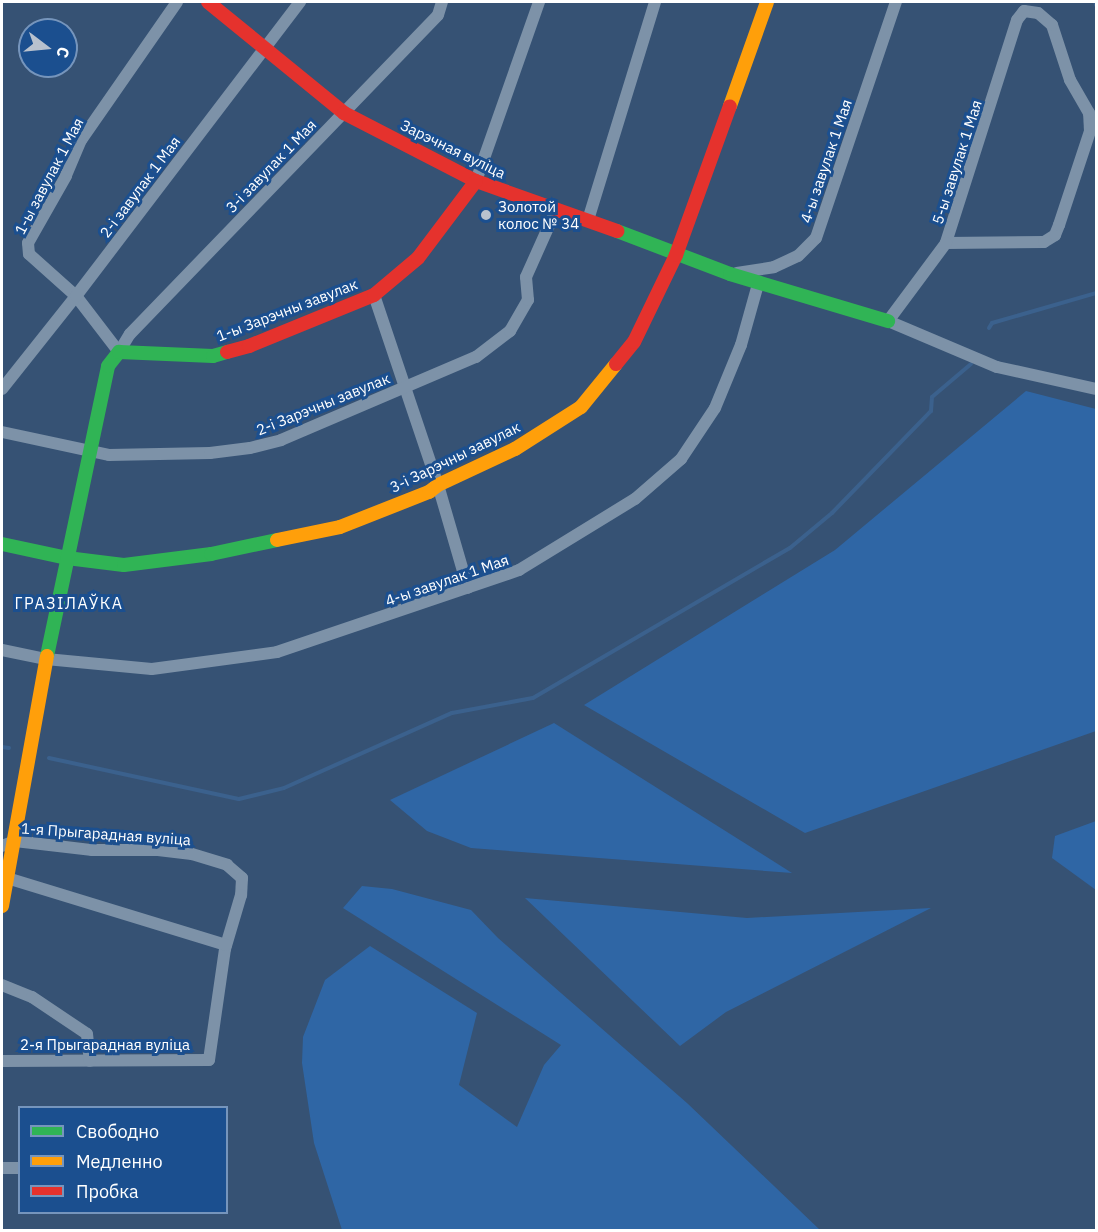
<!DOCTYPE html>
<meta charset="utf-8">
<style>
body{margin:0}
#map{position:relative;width:1098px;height:1232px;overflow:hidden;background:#365274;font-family:"IBM Plex Sans",sans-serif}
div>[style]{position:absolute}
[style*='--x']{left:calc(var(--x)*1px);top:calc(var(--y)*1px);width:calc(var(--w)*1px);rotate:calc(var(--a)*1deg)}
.green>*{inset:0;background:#2f66a5}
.stream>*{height:4px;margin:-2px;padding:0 2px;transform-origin:2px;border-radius:2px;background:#3b618d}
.street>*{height:12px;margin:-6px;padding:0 6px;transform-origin:6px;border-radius:6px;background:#7d92a8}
.fast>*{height:14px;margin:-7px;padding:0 7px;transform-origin:7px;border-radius:7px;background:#30b455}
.slow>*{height:14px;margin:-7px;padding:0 7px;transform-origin:7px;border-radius:7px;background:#ff9f0a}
.jam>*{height:14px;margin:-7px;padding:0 7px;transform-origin:7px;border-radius:7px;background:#e5322d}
.dots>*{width:16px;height:16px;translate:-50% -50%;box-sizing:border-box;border:3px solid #1b4f8f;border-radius:50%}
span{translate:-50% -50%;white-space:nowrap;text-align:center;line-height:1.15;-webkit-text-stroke:6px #1b4f8f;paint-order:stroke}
.street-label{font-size:15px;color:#fff}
.poi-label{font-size:15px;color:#fff}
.left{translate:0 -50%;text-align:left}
.neighbourhood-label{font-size:16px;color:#fff;letter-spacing:1.5px}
.frame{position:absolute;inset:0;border:3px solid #fff;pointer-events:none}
.legend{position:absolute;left:18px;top:1106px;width:210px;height:108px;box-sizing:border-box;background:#1b4f8f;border:2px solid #7695bc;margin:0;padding:8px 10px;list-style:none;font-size:18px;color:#fff}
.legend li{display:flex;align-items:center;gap:12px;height:30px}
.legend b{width:30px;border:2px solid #7695bc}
.north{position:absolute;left:18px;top:18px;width:60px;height:60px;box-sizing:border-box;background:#1b4f8f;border:2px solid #7695bc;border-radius:50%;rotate:106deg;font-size:16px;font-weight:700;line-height:24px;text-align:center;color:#fff}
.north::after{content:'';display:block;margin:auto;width:21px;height:27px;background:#b9c2ce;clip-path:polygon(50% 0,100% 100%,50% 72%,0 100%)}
</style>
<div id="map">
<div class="green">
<div style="clip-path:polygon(1026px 391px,1096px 409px,1096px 731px,805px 833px,584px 705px,835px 550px)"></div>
<div style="clip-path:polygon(554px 723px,792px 873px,471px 848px,427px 831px,390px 800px)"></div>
<div style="clip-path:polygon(1096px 821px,1096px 890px,1052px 858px,1055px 836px)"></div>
<div style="clip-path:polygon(362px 886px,392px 889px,471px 910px,498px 938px,687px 1103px,820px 1230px,342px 1230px,314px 1143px,302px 1063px,303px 1037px,325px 980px,370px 946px,477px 1013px,459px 1085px,517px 1127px,544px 1065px,561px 1045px,343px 908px)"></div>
<div style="clip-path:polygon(525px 898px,747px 918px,931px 908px,726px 1012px,680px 1046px)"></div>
</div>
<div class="stream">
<div style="--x:1095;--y:2;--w:3;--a:72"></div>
<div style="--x:989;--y:328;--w:6;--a:-59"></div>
<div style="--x:992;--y:323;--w:108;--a:-16.1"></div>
<div style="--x:2;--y:747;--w:7;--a:8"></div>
<div style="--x:49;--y:758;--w:194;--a:12.2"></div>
<div style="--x:239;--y:799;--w:46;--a:-13.7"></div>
<div style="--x:284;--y:788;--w:184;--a:-24.1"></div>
<div style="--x:452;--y:713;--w:82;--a:-10.5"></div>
<div style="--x:533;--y:698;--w:298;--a:-30.3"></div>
<div style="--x:790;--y:548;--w:55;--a:-39.8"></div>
<div style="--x:832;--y:513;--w:142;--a:-45.9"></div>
<div style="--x:931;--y:411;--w:14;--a:-86"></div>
<div style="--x:932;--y:397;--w:51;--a:-40.2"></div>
</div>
<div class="street">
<div style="--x:177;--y:2;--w:168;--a:124.8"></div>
<div style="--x:81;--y:140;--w:39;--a:113"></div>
<div style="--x:66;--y:176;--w:77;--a:119.6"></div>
<div style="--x:28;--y:243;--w:11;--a:85"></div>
<div style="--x:29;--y:254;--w:63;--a:41.8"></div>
<div style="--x:76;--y:296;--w:71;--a:52.5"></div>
<div style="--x:119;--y:352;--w:21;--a:-59"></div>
<div style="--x:130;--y:334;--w:443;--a:-46"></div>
<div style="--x:438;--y:15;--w:14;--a:-73"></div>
<div style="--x:476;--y:181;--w:190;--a:-70.6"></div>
<div style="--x:588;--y:220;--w:228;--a:-72.9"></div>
<div style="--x:946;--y:243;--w:98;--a:-0.6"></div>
<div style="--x:1044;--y:242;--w:13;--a:-32"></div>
<div style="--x:1055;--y:235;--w:11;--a:-68"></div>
<div style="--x:1059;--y:225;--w:99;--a:-71.7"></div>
<div style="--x:1090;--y:131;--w:18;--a:-93"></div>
<div style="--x:1089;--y:113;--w:38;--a:-120"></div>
<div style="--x:1070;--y:80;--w:58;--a:-108.1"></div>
<div style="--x:1052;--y:25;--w:18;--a:-139"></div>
<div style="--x:1038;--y:13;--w:14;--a:-172"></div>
<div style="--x:1024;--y:11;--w:11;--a:128"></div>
<div style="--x:1017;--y:20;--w:234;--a:107.7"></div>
<div style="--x:946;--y:243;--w:97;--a:126.6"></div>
<div style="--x:888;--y:321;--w:118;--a:22.9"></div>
<div style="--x:997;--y:367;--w:101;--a:12.5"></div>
<div style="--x:737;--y:273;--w:37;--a:-9"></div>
<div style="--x:774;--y:267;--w:26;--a:-25"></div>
<div style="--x:798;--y:256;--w:25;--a:-45"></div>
<div style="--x:816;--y:238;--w:249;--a:-71.3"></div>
<div style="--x:374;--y:295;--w:200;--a:71.4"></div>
<div style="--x:438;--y:485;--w:107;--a:73.8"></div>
<div style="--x:2;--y:389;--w:119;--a:-51.5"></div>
<div style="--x:76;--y:296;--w:370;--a:-52.7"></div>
<div style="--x:2;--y:432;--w:109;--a:12.1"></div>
<div style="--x:109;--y:455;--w:101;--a:-1.1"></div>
<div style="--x:210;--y:453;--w:40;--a:-7.1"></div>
<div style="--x:250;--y:448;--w:32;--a:-14"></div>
<div style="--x:281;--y:440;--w:212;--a:-23.1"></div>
<div style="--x:476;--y:357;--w:43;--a:-37.4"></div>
<div style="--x:510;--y:331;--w:36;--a:-60"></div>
<div style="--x:528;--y:300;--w:23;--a:-95"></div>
<div style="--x:526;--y:277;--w:73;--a:-65.9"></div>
<div style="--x:2;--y:650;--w:45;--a:11.6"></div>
<div style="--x:46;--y:659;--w:106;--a:5.4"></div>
<div style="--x:152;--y:669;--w:126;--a:-7.7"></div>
<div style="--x:277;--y:652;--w:256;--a:-18.7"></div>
<div style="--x:519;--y:570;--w:136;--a:-31.5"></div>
<div style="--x:635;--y:499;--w:61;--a:-41"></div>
<div style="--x:681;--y:459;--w:61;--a:-56.3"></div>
<div style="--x:715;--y:408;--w:68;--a:-67.6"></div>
<div style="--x:741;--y:345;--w:63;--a:-74.4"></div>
<div style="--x:2;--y:846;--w:14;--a:-21"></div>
<div style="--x:15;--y:841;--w:78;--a:6.7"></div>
<div style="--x:92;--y:850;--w:66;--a:0"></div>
<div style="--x:158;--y:850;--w:34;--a:7"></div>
<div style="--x:192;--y:854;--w:37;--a:17"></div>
<div style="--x:227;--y:865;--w:20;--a:41"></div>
<div style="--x:242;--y:878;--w:17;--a:93"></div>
<div style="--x:241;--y:895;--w:56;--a:106.5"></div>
<div style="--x:225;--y:949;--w:112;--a:98.2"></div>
<div style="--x:209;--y:1060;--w:207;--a:179.7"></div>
<div style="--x:7;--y:878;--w:229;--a:17"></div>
<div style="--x:2;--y:985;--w:32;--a:22"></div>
<div style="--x:32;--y:997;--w:66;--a:33.9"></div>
<div style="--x:87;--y:1034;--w:27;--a:84"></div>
<div style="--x:2;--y:1168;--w:18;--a:0"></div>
</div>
<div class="fast">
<div style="--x:617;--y:231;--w:121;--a:20.8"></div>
<div style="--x:730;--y:274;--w:165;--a:16.6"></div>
<div style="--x:2;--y:544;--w:66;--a:12.2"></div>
<div style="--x:67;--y:558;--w:57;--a:7"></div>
<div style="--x:124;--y:565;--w:88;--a:-7.2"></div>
<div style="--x:211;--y:554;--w:67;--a:-12"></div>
<div style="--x:47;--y:656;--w:296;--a:-78.1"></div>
<div style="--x:108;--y:366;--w:18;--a:-52"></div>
<div style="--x:119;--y:352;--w:94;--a:2.4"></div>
<div style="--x:213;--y:356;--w:15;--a:-16"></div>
</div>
<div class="slow">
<div style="--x:730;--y:106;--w:110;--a:-70.4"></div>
<div style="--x:277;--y:540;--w:64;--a:-11.7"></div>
<div style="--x:340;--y:527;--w:96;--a:-21.5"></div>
<div style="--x:429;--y:492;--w:11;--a:-38"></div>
<div style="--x:438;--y:485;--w:85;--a:-25.1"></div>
<div style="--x:515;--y:449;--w:78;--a:-32.5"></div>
<div style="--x:581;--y:407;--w:55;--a:-50.9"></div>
<div style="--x:2;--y:906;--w:254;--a:-79.8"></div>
</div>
<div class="jam">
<div style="--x:208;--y:2;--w:176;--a:39.2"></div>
<div style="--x:344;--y:113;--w:148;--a:27.3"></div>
<div style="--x:476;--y:181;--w:150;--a:19.5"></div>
<div style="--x:227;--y:352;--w:23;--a:-15"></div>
<div style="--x:249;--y:346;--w:135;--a:-22.2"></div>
<div style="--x:374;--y:295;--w:57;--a:-40.1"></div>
<div style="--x:418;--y:258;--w:96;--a:-53"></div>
<div style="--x:616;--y:364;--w:28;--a:-51"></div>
<div style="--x:634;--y:342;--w:97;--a:-64.2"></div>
<div style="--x:676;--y:255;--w:158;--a:-70.1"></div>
</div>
<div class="dots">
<div style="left:486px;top:215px;background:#b9c2ce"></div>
</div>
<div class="street-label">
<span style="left:453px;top:149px;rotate:26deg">Зарэчная вуліца</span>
<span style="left:826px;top:161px;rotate:-71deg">4-ы завулак 1 Мая</span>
<span style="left:957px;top:162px;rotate:-72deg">5-ы завулак 1 Мая</span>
<span style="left:271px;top:166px;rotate:-46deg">3-і завулак 1 Мая</span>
<span style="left:49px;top:176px;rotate:-62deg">1-ы завулак 1 Мая</span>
<span style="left:140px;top:187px;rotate:-53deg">2-і завулак 1 Мая</span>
<span style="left:287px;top:310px;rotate:-21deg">1-ы Зарэчны завулак</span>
<span style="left:323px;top:404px;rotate:-22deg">2-і Зарэчны завулак</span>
<span style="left:455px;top:457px;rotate:-26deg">3-і Зарэчны завулак</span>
<span style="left:447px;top:580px;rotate:-19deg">4-ы завулак 1 Мая</span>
<span style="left:106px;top:834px;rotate:4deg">1-я Прыгарадная вуліца</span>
<span style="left:105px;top:1045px">2-я Прыгарадная вуліца</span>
</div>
<div class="poi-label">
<span class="left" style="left:498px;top:215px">Золотой<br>колос № 34</span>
</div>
<div class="neighbourhood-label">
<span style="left:69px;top:603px">ГРАЗІЛАЎКА</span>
</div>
<div class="frame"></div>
<ul class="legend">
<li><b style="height:8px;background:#30b455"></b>Свободно</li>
<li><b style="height:8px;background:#ff9f0a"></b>Медленно</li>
<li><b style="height:8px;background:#e5322d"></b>Пробка</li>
</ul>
<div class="north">С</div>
</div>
